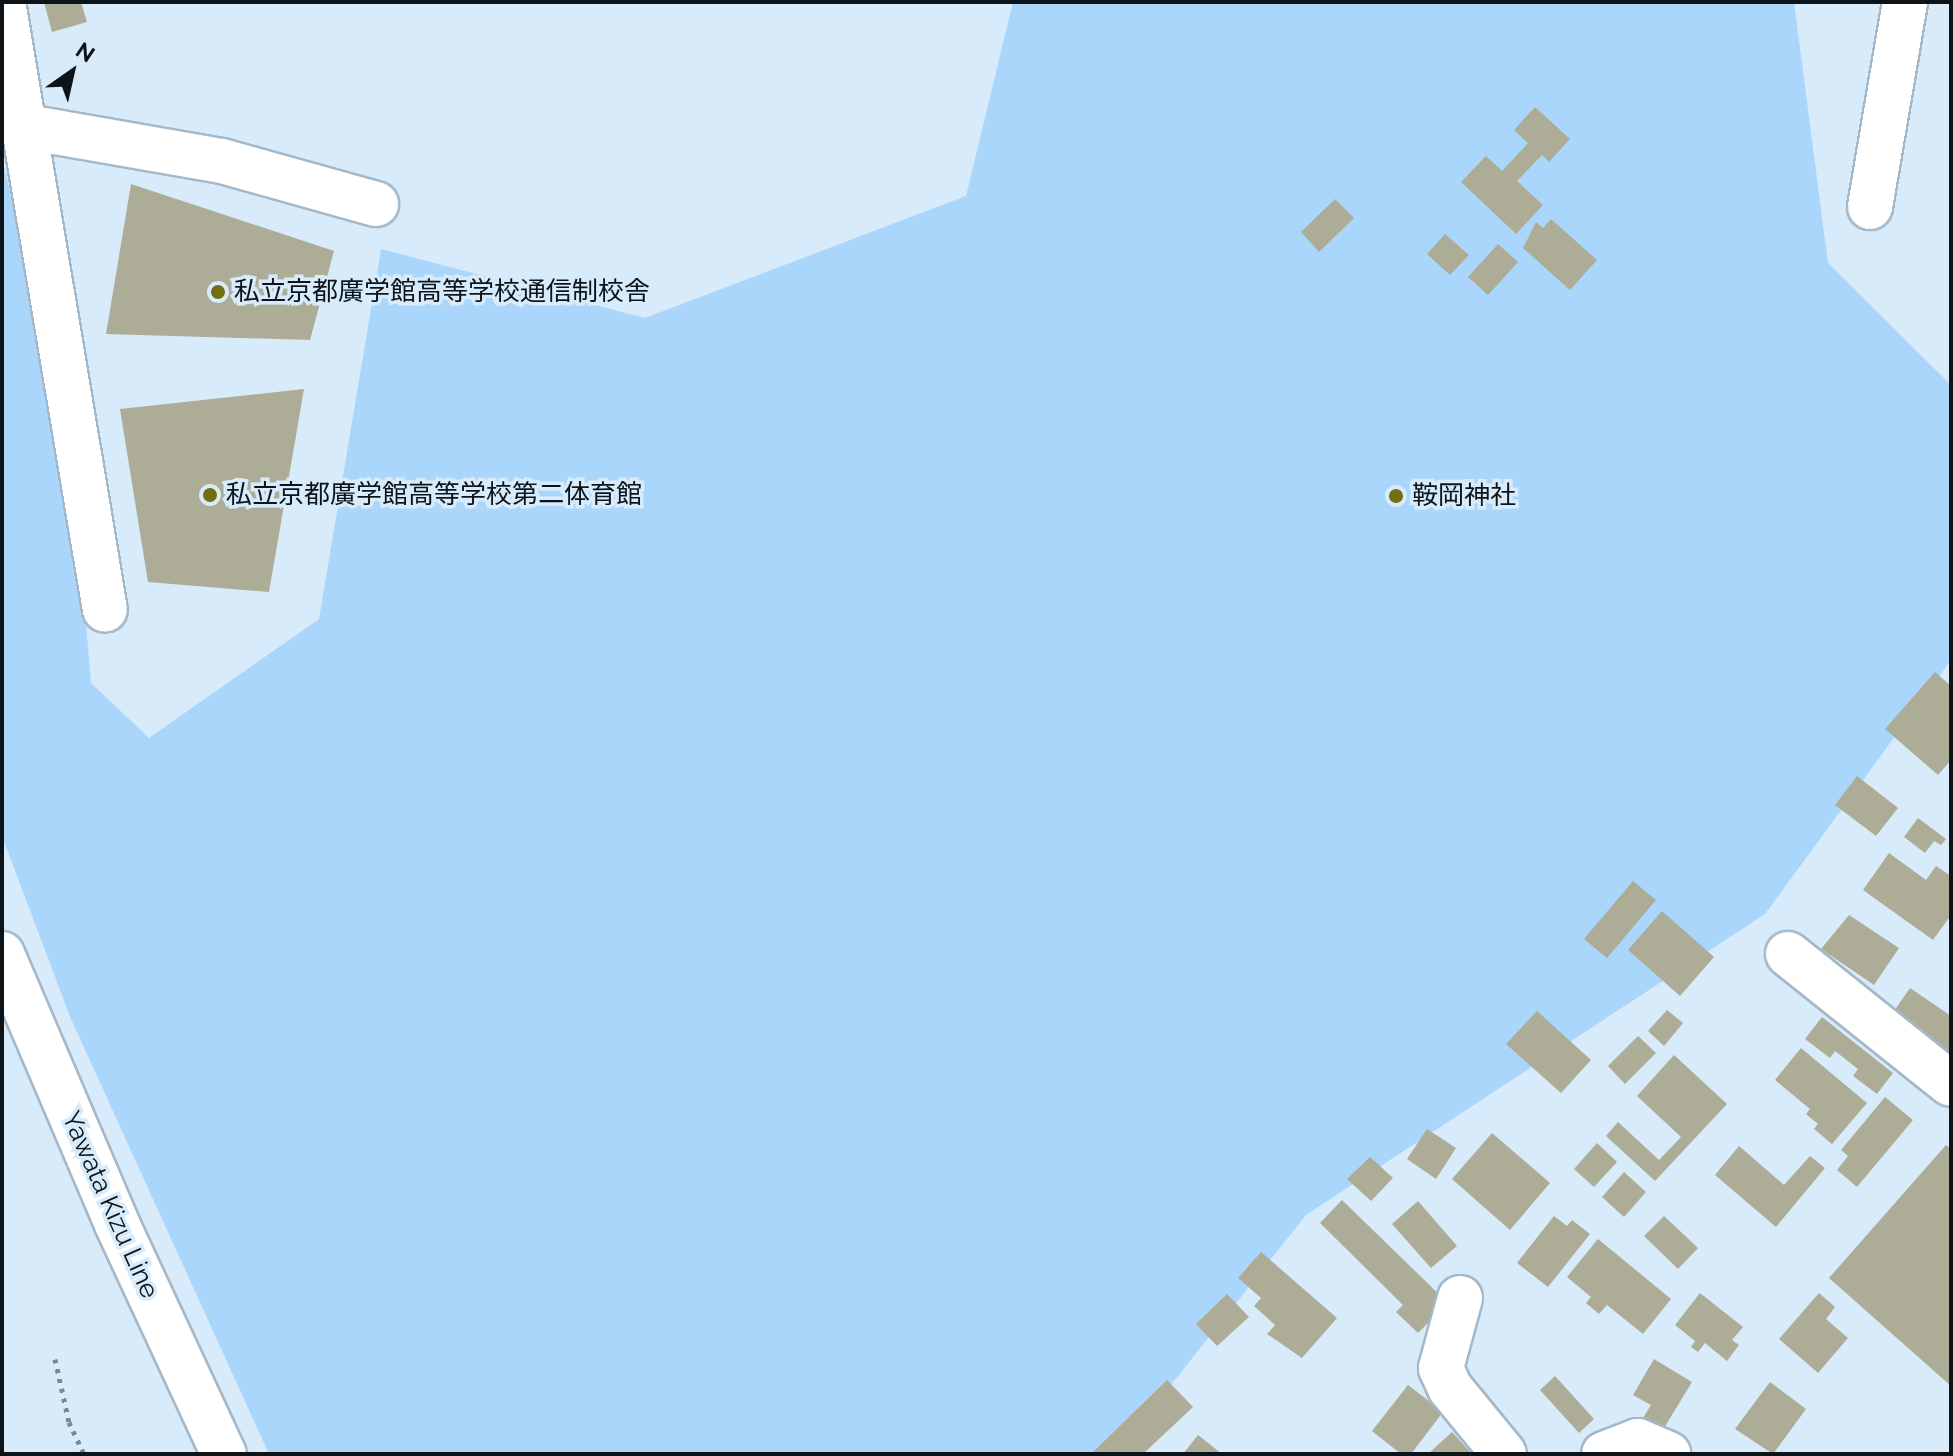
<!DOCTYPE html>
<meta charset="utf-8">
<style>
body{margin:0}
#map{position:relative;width:1953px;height:1456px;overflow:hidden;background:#d7ebfb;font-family:Raleway,"Noto Sans JP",sans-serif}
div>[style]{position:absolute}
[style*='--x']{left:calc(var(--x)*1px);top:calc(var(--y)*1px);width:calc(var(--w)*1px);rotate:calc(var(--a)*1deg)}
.green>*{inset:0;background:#aad6fb}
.building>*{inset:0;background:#adac96}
.path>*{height:5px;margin-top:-2.5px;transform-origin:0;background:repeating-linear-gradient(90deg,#7a8892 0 4px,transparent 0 10px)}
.roads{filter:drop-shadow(2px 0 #a5b8c8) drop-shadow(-2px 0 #a5b8c8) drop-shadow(0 2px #a5b8c8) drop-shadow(0 -2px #a5b8c8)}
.minor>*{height:44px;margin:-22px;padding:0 22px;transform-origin:22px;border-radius:22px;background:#fff}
.major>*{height:44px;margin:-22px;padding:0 22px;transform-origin:22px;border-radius:22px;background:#fff}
.dots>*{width:22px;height:22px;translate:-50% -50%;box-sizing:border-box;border:4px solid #d7ebfb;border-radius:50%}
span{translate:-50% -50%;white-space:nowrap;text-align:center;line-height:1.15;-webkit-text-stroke:7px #d7ebfb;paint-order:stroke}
.poi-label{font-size:26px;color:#0d1419}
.left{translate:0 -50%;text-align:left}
.street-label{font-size:26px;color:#0d1419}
.frame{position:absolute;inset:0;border:4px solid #0d1419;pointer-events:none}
.north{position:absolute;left:32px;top:32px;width:80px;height:80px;-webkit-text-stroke:6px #d7ebfb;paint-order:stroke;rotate:34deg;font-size:22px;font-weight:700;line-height:32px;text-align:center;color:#0d1419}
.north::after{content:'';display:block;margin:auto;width:28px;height:36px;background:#0d1419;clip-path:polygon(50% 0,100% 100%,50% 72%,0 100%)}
</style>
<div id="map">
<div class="green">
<div style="clip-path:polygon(1013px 2px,1794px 2px,1828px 263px,1951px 385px,1951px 660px,1765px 914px,1306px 1215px,1116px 1454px,269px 1454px,71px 1019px,2px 836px,2px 158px,72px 457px,91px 683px,149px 738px,319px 619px,381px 249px,645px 318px,966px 196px)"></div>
</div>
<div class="building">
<div style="clip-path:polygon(44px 2px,81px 2px,87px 22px,52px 32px)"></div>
<div style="clip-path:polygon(1535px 107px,1570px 139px,1549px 162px,1542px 155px,1517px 181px,1543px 205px,1516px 234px,1461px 182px,1486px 156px,1502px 171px,1528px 143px,1514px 130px)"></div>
<div style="clip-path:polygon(131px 184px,334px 251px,310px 340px,106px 334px)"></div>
<div style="clip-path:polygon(1335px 199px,1354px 218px,1319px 252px,1301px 232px)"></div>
<div style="clip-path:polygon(1551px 219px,1597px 260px,1570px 290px,1523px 248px,1536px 222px,1543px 228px)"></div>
<div style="clip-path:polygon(1445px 234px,1469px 255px,1450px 275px,1427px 254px)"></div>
<div style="clip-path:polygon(1498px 244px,1518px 262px,1488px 295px,1468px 277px)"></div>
<div style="clip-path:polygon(304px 389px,269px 592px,148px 582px,120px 409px)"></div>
<div style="clip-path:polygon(1935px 672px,1951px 686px,1951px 760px,1938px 775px,1885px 729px)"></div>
<div style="clip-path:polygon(1857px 776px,1898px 808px,1876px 836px,1835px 805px)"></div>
<div style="clip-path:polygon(1918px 818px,1946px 839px,1941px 845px,1934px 841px,1925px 853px,1904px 837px)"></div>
<div style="clip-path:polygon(1889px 853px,1926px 880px,1936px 866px,1951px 876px,1951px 915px,1933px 940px,1863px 890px)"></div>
<div style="clip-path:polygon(1633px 881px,1656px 900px,1607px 958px,1584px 939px)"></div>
<div style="clip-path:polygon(1662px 911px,1714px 957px,1680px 996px,1628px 950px)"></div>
<div style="clip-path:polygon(1849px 915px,1899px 948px,1874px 985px,1821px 949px)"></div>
<div style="clip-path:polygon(1910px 988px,1951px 1016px,1951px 1053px,1892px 1014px)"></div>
<div style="clip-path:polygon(1667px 1010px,1683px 1023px,1664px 1046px,1648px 1031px)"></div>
<div style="clip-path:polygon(1537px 1011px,1591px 1060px,1561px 1093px,1506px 1044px)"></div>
<div style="clip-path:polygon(1822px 1017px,1893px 1073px,1877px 1094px,1853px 1076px,1858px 1069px,1835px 1051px,1830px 1058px,1805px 1039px)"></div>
<div style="clip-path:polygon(1638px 1036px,1656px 1053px,1625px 1084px,1608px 1066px)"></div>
<div style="clip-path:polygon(1801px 1048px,1867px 1103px,1832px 1144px,1814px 1129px,1818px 1124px,1806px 1114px,1810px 1109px,1775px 1080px)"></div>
<div style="clip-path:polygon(1674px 1055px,1727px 1104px,1655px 1181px,1606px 1136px,1618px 1122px,1659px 1160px,1681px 1137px,1637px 1096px)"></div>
<div style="clip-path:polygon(1885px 1097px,1913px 1120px,1857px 1187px,1837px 1170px,1848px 1156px,1841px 1150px)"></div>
<div style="clip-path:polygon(1427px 1129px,1456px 1148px,1436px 1179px,1407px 1159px)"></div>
<div style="clip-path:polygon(1492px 1133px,1550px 1183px,1510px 1230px,1452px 1179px)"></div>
<div style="clip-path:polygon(1597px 1143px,1617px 1162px,1594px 1187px,1574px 1169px)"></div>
<div style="clip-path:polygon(1946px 1145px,1951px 1149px,1951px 1386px,1829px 1278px)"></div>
<div style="clip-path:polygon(1739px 1146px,1784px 1185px,1810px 1156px,1825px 1168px,1776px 1227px,1715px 1175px)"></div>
<div style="clip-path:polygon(1370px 1157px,1393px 1178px,1371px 1201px,1347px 1179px)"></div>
<div style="clip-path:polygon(1624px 1172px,1646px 1192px,1624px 1217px,1602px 1197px)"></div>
<div style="clip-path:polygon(1342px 1200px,1448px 1303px,1418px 1333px,1396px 1312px,1403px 1305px,1320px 1223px)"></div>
<div style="clip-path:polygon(1418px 1201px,1457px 1246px,1431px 1268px,1392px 1224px)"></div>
<div style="clip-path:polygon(1554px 1216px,1567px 1226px,1572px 1220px,1590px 1234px,1548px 1287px,1517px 1263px)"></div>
<div style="clip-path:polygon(1664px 1216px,1698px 1248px,1678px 1269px,1644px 1236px)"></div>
<div style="clip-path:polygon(1598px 1239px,1671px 1299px,1643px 1334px,1607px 1305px,1599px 1314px,1586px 1303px,1591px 1297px,1567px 1277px)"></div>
<div style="clip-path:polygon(1261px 1252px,1337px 1318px,1302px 1358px,1267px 1334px,1275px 1325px,1254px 1306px,1261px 1298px,1238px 1278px)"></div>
<div style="clip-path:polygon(1700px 1293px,1743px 1327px,1732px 1340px,1739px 1345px,1727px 1361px,1705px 1343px,1698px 1352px,1691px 1347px,1695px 1341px,1675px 1325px)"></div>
<div style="clip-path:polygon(1819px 1293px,1835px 1307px,1826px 1319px,1848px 1338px,1818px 1373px,1779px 1339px)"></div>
<div style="clip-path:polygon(1227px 1294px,1249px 1317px,1217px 1346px,1196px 1324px)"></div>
<div style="clip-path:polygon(1654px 1359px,1692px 1382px,1661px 1433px,1641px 1421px,1651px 1405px,1633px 1395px)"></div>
<div style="clip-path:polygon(1555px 1376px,1594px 1419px,1579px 1433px,1540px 1390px)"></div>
<div style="clip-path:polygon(1167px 1380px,1193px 1407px,1143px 1454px,1091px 1454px)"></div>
<div style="clip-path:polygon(1770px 1382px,1806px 1409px,1773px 1454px,1735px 1429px)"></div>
<div style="clip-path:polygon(1408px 1385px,1443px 1412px,1411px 1454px,1401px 1454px,1372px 1431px)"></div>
<div style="clip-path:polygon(1452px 1432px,1472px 1454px,1428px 1454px)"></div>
<div style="clip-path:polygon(1198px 1435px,1222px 1454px,1183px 1454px)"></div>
</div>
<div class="path">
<div style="--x:55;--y:1359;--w:65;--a:77.5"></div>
<div style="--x:69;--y:1422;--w:35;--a:65"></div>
</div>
<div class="roads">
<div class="minor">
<div style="--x:3;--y:2;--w:616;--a:80.48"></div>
<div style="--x:27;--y:127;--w:198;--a:9.9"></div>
<div style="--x:222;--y:161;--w:160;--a:15.6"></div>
<div style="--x:1870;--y:207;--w:208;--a:-80.3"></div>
<div style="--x:1788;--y:954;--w:208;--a:38.6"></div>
<div style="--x:1460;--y:1298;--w:73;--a:105.2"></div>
<div style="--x:1441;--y:1368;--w:22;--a:66"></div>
<div style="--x:1450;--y:1388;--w:85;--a:50.7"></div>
<div style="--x:1604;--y:1454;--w:36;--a:-21"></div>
<div style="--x:1638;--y:1441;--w:33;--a:23"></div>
</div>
<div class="major">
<div style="--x:2;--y:954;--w:293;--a:66.9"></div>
<div style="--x:117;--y:1224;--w:254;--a:65.1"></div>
</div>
</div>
<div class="dots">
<div style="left:218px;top:292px;background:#736e0e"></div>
<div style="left:210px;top:495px;background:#736e0e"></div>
<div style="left:1396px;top:496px;background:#736e0e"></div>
</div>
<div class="poi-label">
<span class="left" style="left:234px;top:292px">私立京都廣学館高等学校通信制校舎</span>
<span class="left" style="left:226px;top:495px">私立京都廣学館高等学校第二体育館</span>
<span class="left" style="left:1412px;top:496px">鞍岡神社</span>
</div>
<div class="street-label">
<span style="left:110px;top:1205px;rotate:66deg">Yawata Kizu Line</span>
</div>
<div class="frame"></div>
<div class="north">N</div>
</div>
